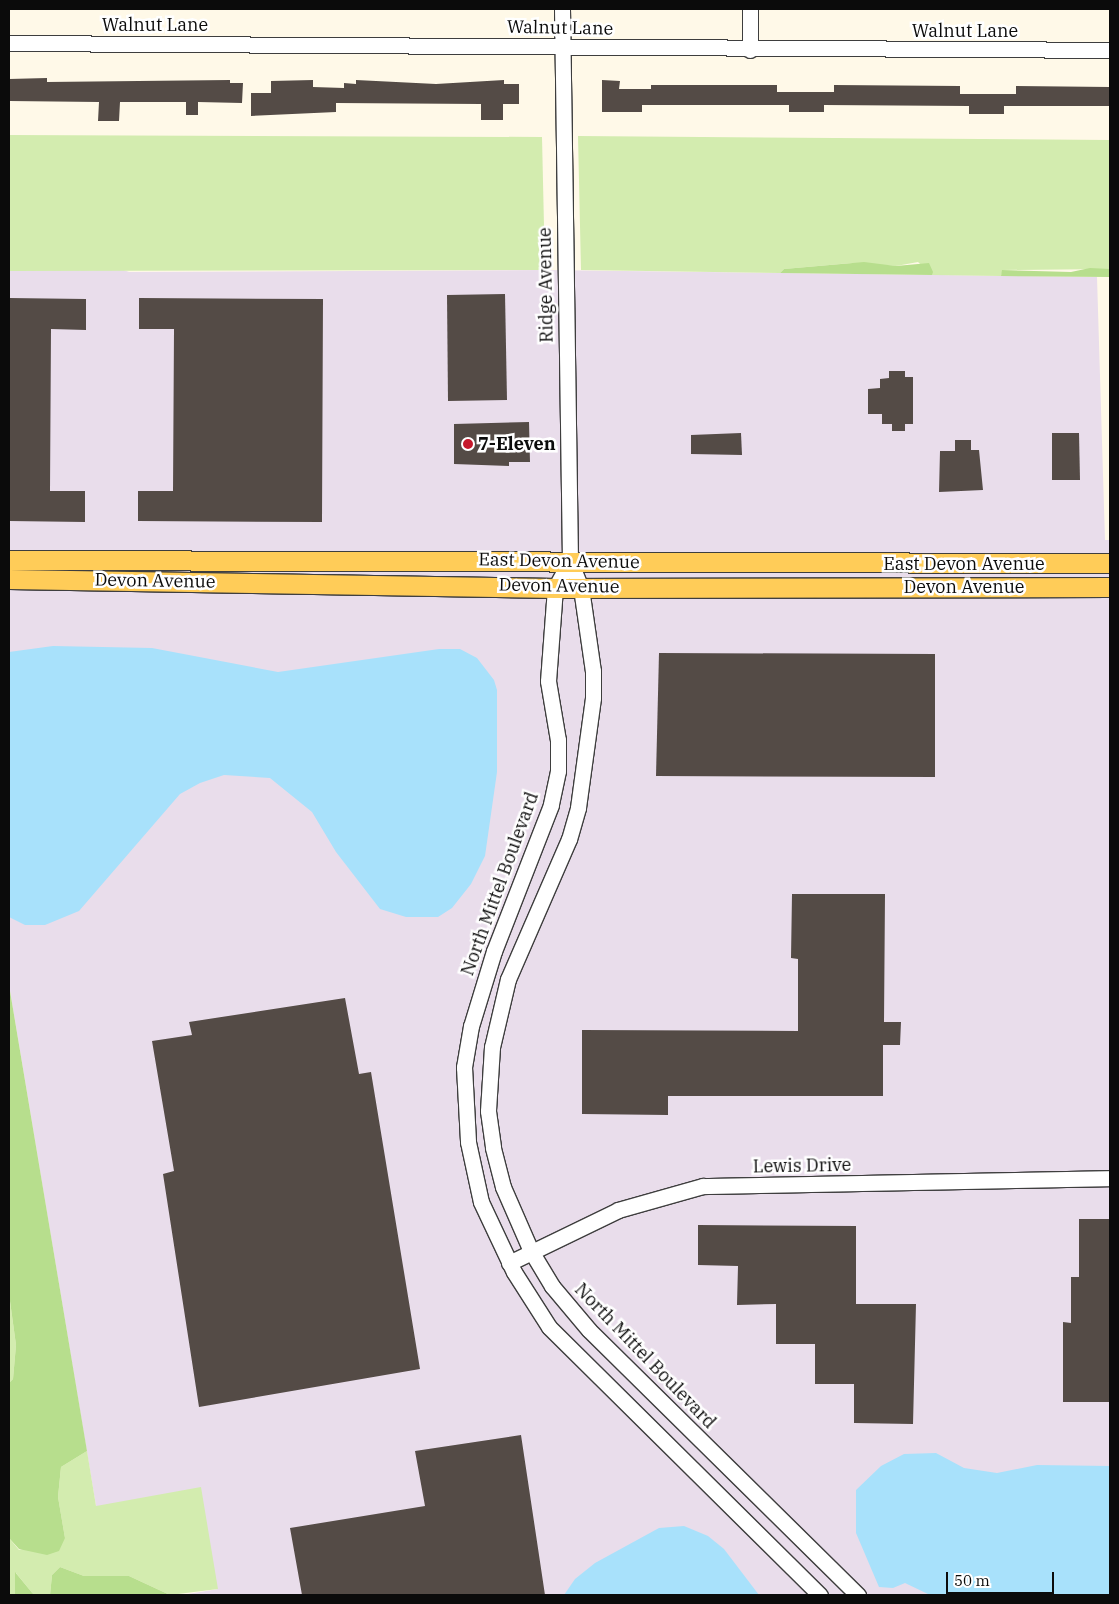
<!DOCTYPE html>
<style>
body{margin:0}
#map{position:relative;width:1119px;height:1604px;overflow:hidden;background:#fff9e8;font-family:"IBM Plex Serif",serif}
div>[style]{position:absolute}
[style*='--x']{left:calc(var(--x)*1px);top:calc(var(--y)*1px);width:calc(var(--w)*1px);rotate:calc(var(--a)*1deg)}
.industrial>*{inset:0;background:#e9ddeb}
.green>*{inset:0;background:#d3ecaf}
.forest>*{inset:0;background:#b7de8d}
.water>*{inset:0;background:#a8e1fb}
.building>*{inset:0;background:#544b46}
.roads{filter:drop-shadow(1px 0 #3e3e3e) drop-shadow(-1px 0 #3e3e3e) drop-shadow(0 1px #3e3e3e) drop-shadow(0 -1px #3e3e3e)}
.minor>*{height:15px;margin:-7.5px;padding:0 7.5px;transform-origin:7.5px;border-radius:7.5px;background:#fff}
.major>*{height:19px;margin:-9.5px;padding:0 9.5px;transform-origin:9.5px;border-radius:9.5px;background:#ffcc58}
.dots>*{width:14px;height:14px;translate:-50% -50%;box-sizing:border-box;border:2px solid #fff;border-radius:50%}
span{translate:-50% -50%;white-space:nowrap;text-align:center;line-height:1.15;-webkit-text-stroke:5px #fff;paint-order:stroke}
.street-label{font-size:18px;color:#0b0b0b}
.poi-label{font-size:18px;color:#0b0b0b;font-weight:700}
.left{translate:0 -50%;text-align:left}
.frame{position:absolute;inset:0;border:10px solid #0b0b0b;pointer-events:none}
.scale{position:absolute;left:946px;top:1572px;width:108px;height:22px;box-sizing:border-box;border:2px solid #0b0b0b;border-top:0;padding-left:6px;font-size:15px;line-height:18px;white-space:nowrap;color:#0b0b0b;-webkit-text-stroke:4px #fff;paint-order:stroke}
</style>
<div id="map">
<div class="industrial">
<div style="clip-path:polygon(118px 268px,129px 272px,545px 270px,1097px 277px,1105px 540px,1110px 540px,1110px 1595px,182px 1595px,218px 1589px,96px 1506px,9px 985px,9px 271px)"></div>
</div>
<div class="green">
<div style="clip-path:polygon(9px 135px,542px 137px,545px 270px,9px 271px)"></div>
<div style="clip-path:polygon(578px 136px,1110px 140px,1110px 269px,1003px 270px,1001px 276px,932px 275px,918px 262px,896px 266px,852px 263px,784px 269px,780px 273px,581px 270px)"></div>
<div style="clip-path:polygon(9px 1294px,16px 1345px,13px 1379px,9px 1383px)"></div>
<div style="clip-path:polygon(87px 1451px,96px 1506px,201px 1487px,218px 1589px,170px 1595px,129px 1576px,84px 1576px,60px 1567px,52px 1575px,50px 1595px,34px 1595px,16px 1573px,15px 1595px,9px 1595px,9px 1538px,19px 1550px,65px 1538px,58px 1497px,61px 1467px)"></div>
</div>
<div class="forest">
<div style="clip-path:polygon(864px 262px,896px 266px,929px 263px,933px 272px,932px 275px,780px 273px,784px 269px)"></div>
<div style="clip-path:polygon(1090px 268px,1110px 269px,1110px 277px,1001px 276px,1002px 270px,1071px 272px)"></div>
<div style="clip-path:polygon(9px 985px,87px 1451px,61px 1467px,58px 1497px,65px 1538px,59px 1551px,47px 1555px,19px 1549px,9px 1538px,9px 1383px,13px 1379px,16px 1345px,9px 1294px)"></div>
<div style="clip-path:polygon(60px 1567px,84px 1576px,129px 1576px,170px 1595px,50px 1595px,52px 1575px)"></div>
<div style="clip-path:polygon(15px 1572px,34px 1595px,15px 1595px)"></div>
</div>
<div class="water">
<div style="clip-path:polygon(53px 646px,152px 648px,278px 672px,439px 649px,460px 649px,477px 658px,494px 680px,497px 690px,497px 772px,485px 856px,471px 884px,452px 908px,438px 917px,406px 917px,380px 909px,336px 852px,312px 812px,270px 778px,224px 775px,200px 783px,180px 794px,79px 911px,45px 925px,25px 925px,9px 917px,9px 652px)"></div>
<div style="clip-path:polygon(936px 1453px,964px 1468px,997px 1473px,1037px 1465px,1110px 1466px,1110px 1595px,930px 1595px,905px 1583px,893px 1588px,879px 1587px,856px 1533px,856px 1490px,881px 1466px,904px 1454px)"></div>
<div style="clip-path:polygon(684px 1526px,708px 1536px,724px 1549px,759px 1595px,564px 1595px,575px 1579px,595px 1563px,659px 1528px)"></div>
</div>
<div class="building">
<div style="clip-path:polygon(47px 78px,47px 82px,230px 80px,230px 83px,243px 83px,242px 103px,198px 102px,198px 115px,186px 115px,186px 102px,120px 102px,119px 121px,98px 121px,99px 102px,9px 101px,9px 79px)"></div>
<div style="clip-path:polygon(313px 80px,313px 87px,344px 88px,344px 83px,356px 84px,356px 80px,436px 84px,504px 80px,504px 84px,519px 84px,519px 104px,503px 104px,503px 120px,481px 120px,481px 104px,336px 103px,336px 112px,251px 116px,251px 93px,271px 93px,271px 81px)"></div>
<div style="clip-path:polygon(602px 80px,620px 81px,619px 89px,651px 89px,651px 85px,777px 85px,777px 92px,834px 92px,834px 85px,960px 86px,960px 94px,1016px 94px,1016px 86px,1110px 87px,1110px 106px,1004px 106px,1004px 114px,969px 114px,969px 106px,824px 105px,824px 112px,789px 112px,789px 105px,642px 105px,642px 112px,602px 112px)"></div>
<div style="clip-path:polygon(505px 294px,507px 400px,448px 401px,447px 295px)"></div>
<div style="clip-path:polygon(9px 298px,86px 299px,86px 330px,51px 329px,50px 491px,85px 491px,85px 522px,9px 521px)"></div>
<div style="clip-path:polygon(139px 298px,323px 299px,322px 522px,138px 521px,138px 491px,173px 491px,174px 329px,139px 329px)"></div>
<div style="clip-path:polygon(889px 371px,905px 371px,905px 377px,913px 377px,913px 424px,905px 424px,905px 431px,892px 431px,892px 424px,882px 424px,882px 414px,868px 414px,868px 389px,880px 388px,880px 379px,889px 378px)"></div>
<div style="clip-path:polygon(529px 422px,530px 462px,509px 462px,509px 466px,454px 464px,454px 424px)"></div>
<div style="clip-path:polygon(741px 433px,742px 455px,691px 454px,691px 435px)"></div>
<div style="clip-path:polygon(1052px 433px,1079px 433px,1080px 480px,1052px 480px)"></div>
<div style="clip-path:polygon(955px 440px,971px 440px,971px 450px,979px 450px,983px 490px,939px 492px,940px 451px,955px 451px)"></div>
<div style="clip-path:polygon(659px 653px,935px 654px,935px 777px,656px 776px)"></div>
<div style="clip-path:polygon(792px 894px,885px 894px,884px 1022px,901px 1022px,900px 1045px,883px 1045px,883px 1096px,668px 1096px,668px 1115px,582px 1114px,582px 1030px,798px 1031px,798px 959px,791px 958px)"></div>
<div style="clip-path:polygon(345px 998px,359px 1074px,371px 1072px,420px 1369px,199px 1407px,163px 1174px,174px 1171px,152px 1041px,192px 1035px,189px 1022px)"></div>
<div style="clip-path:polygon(1079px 1219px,1110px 1219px,1110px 1402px,1063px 1402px,1063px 1322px,1071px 1323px,1071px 1277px,1079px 1277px)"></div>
<div style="clip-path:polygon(698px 1225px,856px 1226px,856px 1304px,916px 1304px,913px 1424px,854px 1423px,854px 1384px,815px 1384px,815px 1344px,776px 1344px,776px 1304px,737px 1305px,738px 1266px,698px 1265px)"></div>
<div style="clip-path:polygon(521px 1435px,545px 1595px,302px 1595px,290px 1528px,425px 1506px,415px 1451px)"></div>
</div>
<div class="roads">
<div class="minor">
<div style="--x:562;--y:9;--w:552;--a:89.17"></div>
<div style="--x:570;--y:561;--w:29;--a:68"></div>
<div style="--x:581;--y:588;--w:84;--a:81.8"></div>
<div style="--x:593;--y:671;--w:27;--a:90"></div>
<div style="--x:593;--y:698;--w:111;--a:97.8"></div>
<div style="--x:578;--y:808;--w:32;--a:106"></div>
<div style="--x:569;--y:839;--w:153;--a:113.5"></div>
<div style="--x:508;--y:979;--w:70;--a:103.2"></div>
<div style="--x:492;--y:1047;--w:64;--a:93.6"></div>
<div style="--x:488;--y:1111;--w:37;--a:82"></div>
<div style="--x:493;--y:1148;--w:40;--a:75.6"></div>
<div style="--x:503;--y:1187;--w:70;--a:66.4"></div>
<div style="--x:531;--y:1251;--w:41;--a:59"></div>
<div style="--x:552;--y:1286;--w:57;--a:49.9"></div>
<div style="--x:589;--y:1330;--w:378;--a:44.6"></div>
<div style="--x:9;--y:43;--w:1101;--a:0.36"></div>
<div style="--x:750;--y:50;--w:41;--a:-90"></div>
<div style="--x:570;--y:561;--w:31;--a:119"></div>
<div style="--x:555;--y:588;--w:93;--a:94.3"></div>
<div style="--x:548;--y:681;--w:60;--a:80.4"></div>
<div style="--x:558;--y:740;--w:31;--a:90"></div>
<div style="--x:558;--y:771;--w:35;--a:102"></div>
<div style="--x:551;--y:805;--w:157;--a:111.3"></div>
<div style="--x:494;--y:951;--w:78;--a:107"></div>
<div style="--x:471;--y:1026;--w:42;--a:99.7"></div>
<div style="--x:464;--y:1067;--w:75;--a:86.9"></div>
<div style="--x:468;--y:1142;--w:61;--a:77.8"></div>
<div style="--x:481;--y:1202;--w:77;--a:64.8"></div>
<div style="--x:514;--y:1272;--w:65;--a:57.5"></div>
<div style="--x:549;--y:1327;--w:381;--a:44.7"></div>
<div style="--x:509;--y:1263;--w:121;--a:-25.9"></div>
<div style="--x:618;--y:1210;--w:88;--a:-15.8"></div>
<div style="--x:703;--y:1186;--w:407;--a:-1.1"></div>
</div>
<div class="major">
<div style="--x:9;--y:560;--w:1101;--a:0.16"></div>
<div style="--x:9;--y:579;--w:546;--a:0.94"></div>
<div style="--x:555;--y:588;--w:555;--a:-0.1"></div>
</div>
</div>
<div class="dots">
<div style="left:468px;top:444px;background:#c5182b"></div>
</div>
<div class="street-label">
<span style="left:155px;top:25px">Walnut Lane</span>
<span style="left:560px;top:28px;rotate:1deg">Walnut Lane</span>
<span style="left:965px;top:31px">Walnut Lane</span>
<span style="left:546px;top:285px;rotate:-91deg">Ridge Avenue</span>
<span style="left:559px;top:561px;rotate:1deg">East Devon Avenue</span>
<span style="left:964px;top:564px">East Devon Avenue</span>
<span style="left:155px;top:581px;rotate:1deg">Devon Avenue</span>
<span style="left:559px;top:586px;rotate:1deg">Devon Avenue</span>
<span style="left:964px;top:587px">Devon Avenue</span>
<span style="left:500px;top:884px;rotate:-70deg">North Mittel Boulevard</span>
<span style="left:802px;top:1166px;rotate:-1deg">Lewis Drive</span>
<span style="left:645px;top:1356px;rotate:46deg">North Mittel Boulevard</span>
</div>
<div class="poi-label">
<span class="left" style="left:478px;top:444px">7-Eleven</span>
</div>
<div class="frame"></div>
<div class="scale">50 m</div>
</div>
